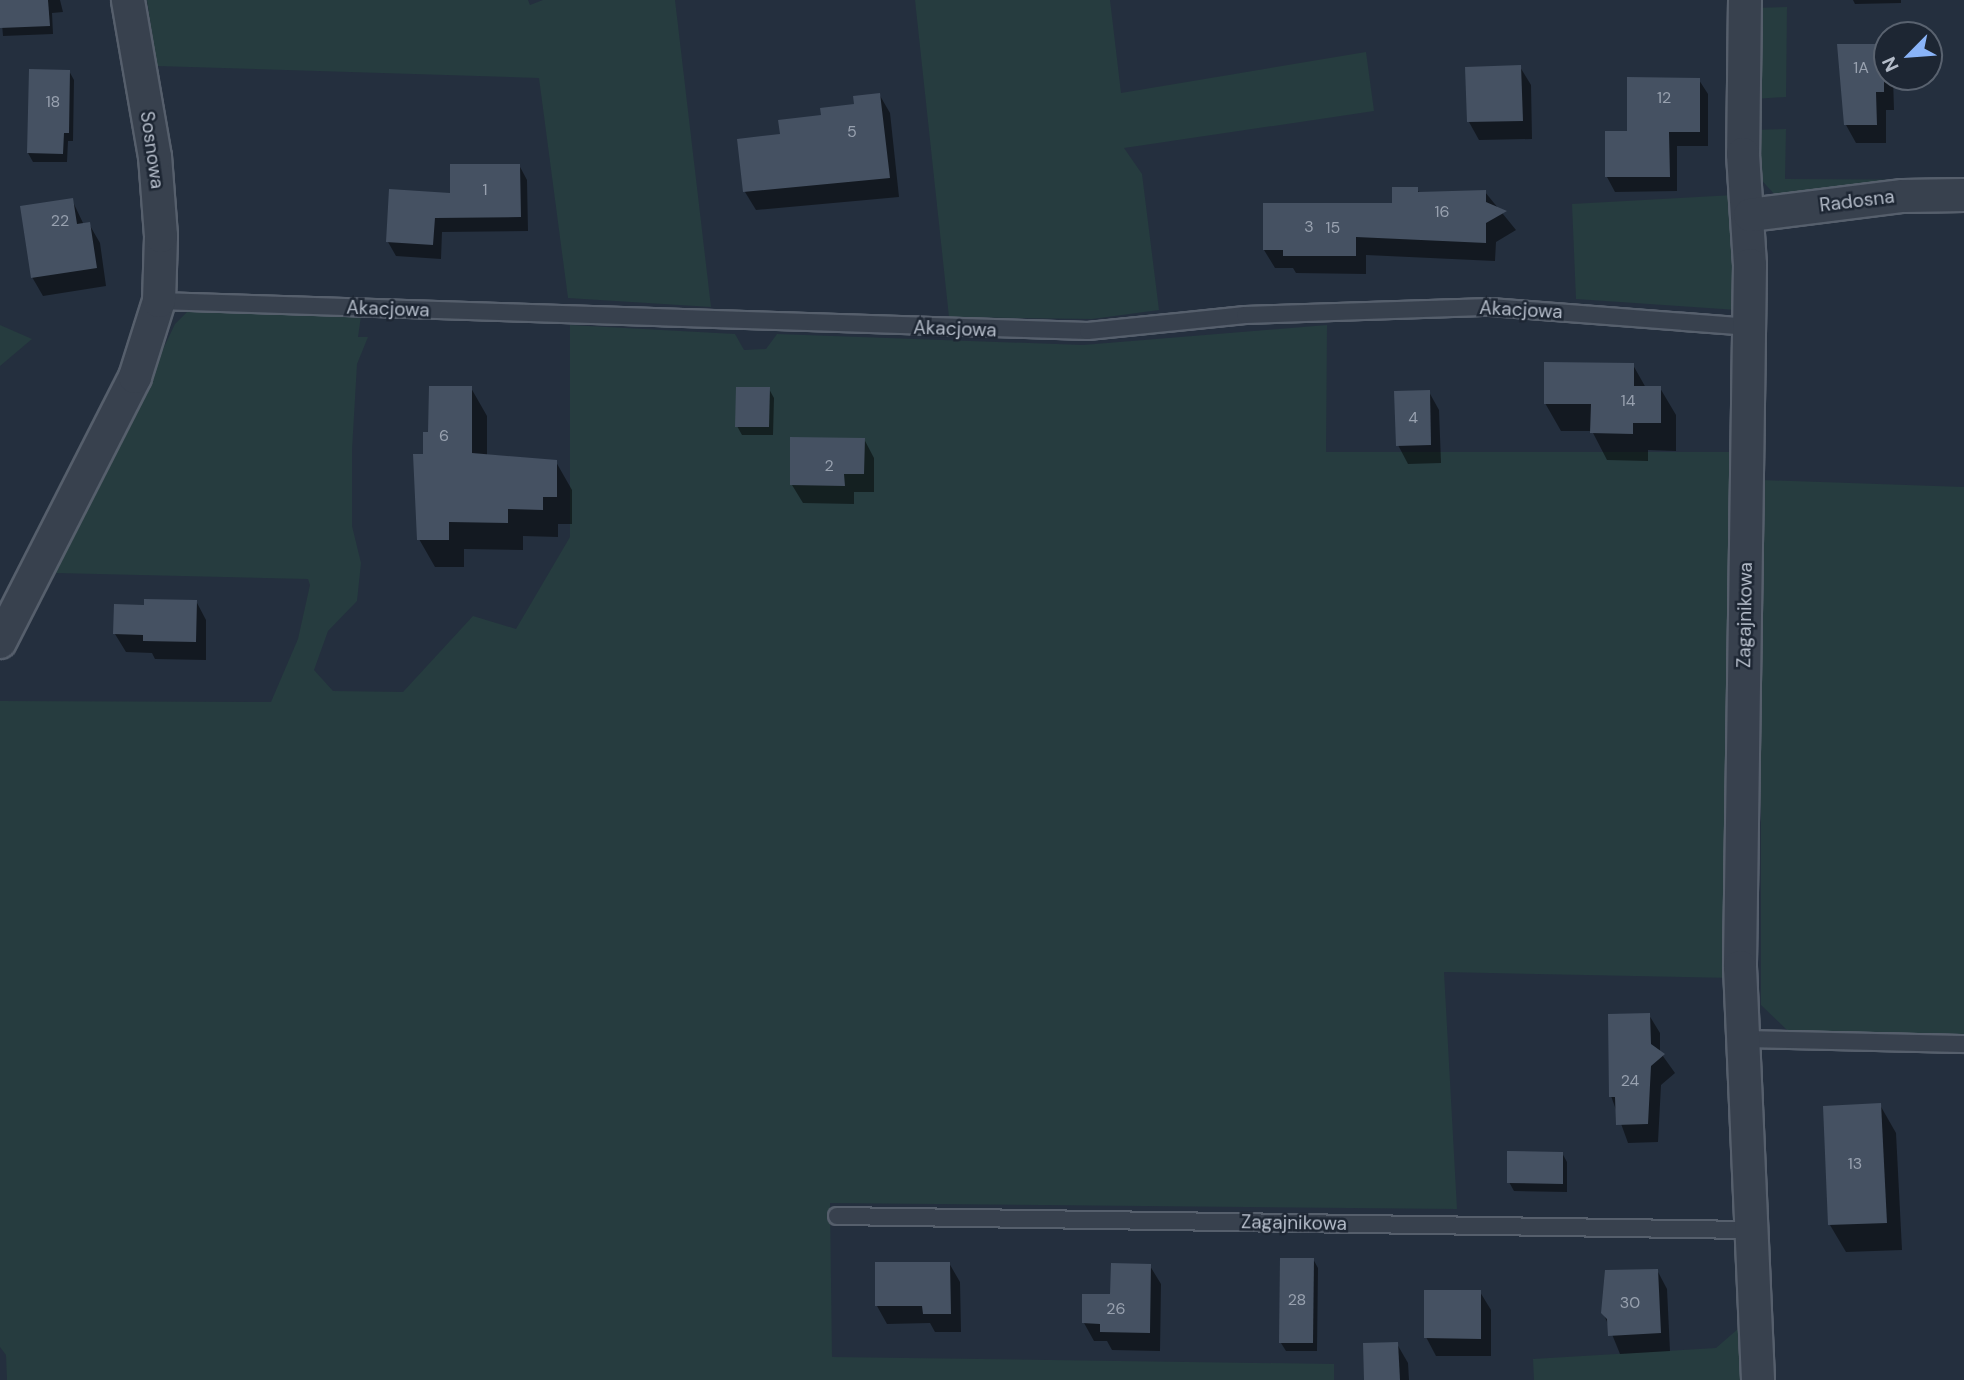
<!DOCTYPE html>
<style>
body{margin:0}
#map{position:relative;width:1964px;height:1380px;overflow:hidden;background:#242f3e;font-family:"DM Sans",sans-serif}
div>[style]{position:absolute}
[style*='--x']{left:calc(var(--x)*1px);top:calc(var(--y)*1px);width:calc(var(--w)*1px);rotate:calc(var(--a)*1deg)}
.green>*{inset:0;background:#263c3f}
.shadow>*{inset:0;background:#0007}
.building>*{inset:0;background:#455162}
.roads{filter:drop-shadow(2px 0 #565f6c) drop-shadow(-2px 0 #565f6c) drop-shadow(0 2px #565f6c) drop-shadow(0 -2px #565f6c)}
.service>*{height:16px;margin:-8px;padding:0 8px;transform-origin:8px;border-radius:8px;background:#38414e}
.minor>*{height:32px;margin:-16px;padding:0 16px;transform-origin:16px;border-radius:16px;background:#38414e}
span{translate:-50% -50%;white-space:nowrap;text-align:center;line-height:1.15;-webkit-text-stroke:5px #1d2633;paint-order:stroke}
.number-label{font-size:16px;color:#98a1af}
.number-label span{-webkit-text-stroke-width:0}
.street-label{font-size:19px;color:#b4bcc9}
.north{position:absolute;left:1873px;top:21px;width:70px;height:70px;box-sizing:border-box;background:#1d2633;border:2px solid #59626f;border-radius:50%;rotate:245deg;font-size:19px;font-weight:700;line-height:28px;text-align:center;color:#b4bcc9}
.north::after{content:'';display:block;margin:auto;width:24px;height:32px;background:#8ab4f8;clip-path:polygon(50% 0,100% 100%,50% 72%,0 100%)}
</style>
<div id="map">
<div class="green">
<div style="clip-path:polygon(147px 0,528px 0,530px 5px,543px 0,675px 0,711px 307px,568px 298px,539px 78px,157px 66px)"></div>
<div style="clip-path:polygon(915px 0,1110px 0,1121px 93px,1366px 52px,1374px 111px,1124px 148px,1142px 174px,1159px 310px,1092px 319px,949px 317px)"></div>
<div style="clip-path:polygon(1787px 7px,1786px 97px,1753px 99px,1753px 8px)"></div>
<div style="clip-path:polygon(1786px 129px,1785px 179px,1964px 180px,1776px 196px,1756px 174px,1751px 130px)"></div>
<div style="clip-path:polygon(1734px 195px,1737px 310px,1576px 299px,1572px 204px)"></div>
<div style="clip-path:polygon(189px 310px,361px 316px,358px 337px,368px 337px,357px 364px,352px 450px,352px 526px,361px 563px,357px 601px,328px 631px,314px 670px,333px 691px,403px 692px,473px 616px,516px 629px,570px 537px,570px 325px,735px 334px,744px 350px,766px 349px,777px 334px,1083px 345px,1327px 325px,1326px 452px,1731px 452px,1733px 978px,1444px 972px,1457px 1209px,830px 1203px,832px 1357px,1334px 1364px,1334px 1380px,7px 1380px,6px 1355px,0 1347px,0 701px,271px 702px,298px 639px,310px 585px,308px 579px,56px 573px,175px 324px)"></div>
<div style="clip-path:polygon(0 325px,32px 339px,0 366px)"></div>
<div style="clip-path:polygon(1761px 480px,1964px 487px,1964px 1034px,1788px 1031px,1761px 1005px)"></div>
<div style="clip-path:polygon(1739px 1328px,1742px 1380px,1534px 1380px,1533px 1359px,1716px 1348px)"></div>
</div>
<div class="shadow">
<div style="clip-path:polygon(0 0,60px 0,63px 12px,52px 13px,53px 34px,3px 36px)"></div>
<div style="clip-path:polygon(1853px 0,1901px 0,1901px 3px,1855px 4px)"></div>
<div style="clip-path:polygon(1883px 45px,1887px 77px,1893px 77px,1894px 110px,1886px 110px,1886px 143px,1856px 143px,1846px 125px)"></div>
<div style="clip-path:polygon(1520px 67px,1531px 85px,1532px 139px,1479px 140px,1469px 122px)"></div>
<div style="clip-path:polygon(69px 71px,74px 80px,73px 141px,68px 141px,67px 162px,33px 162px,28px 153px)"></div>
<div style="clip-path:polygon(1699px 80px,1708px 94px,1708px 146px,1677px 146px,1677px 191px,1615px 192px,1607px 177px,1629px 132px)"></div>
<div style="clip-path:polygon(879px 94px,890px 113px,899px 197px,756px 210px,745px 192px,781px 136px)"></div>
<div style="clip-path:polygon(519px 165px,527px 180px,528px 231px,442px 232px,441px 259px,396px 256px,388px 242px,452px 195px)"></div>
<div style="clip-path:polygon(1417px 189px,1420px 194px,1485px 192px,1516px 230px,1496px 242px,1495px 261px,1366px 255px,1366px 274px,1296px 273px,1293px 268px,1275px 268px,1264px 250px,1394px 205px)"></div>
<div style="clip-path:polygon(72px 200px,84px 225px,89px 224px,100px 243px,106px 286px,43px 296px,32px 277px)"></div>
<div style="clip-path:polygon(1633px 365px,1646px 388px,1660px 388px,1676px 415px,1676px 451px,1648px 450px,1648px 461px,1607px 460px,1592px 431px,1561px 431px,1545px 403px)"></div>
<div style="clip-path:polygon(471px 388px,487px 416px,487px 456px,556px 462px,572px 490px,572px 524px,558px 524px,558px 537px,523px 536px,523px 550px,464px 549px,464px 567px,435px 567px,419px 539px,424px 456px,429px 433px)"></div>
<div style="clip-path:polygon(769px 389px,774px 398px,773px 435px,742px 435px,737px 426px)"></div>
<div style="clip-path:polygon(1429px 392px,1439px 410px,1441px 463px,1408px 464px,1398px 445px)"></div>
<div style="clip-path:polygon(864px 439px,874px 458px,874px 492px,854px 492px,854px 504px,803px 503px,792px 485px)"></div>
<div style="clip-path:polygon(196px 601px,206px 620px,206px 660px,155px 659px,152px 653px,126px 652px,115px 634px,145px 607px)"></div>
<div style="clip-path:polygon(1649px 1015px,1660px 1033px,1660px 1052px,1675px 1073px,1661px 1085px,1658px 1142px,1628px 1143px,1611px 1096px)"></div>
<div style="clip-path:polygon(1880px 1105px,1896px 1133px,1902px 1250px,1846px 1252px,1830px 1225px)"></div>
<div style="clip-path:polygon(1562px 1153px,1567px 1162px,1567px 1192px,1514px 1191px,1509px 1182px)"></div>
<div style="clip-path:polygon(1313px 1259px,1318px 1268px,1317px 1351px,1286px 1351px,1281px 1343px)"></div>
<div style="clip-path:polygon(949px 1263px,960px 1282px,961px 1332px,935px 1332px,930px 1323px,887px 1324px,877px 1306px)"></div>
<div style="clip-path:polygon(1150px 1266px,1161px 1284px,1160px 1351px,1112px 1350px,1107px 1341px,1094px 1341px,1084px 1323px)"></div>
<div style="clip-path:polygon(1657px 1270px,1667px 1289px,1670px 1351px,1620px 1354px,1603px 1312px)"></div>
<div style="clip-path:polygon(1480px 1292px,1491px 1310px,1491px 1356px,1436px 1356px,1426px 1337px)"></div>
<div style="clip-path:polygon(1397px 1344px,1408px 1363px,1409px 1380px,1365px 1380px)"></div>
</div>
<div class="building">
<div style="clip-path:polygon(0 0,48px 0,50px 26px,0 28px)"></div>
<div style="clip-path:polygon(1837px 44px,1884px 44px,1884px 92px,1876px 92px,1877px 125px,1844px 125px)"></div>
<div style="clip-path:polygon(1521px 65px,1523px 121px,1467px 122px,1465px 67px)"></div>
<div style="clip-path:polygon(29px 69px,70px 70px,69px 133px,64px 133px,63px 154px,27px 153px)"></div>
<div style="clip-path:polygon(1627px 77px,1700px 78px,1700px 132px,1669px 132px,1670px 177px,1605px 177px,1605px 131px,1627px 131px)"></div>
<div style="clip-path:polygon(880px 93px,890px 178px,743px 192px,737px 139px,780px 134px,778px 120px,821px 115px,820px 108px,854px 104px,853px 96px)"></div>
<div style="clip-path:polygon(450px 164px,520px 164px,521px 217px,435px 218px,433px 245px,386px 242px,389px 189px,450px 193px)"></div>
<div style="clip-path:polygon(1392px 187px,1418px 187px,1418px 192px,1486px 190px,1486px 202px,1507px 211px,1486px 223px,1486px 243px,1356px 237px,1356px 256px,1283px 256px,1283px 250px,1263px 250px,1263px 203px,1392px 203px)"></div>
<div style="clip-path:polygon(73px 198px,77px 224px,90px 222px,97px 268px,31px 278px,20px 206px)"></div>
<div style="clip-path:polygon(1544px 362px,1634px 363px,1634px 386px,1661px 386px,1661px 423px,1633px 423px,1633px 434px,1590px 433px,1591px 404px,1544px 404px)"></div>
<div style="clip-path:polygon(429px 386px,472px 386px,472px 453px,557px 460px,557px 497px,543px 497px,543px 510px,508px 509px,508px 523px,449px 522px,449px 540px,417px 540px,413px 454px,423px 454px,423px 432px,428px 432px)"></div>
<div style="clip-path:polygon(736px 387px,770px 387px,769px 427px,735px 427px)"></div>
<div style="clip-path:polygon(1430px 390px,1431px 445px,1396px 446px,1394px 391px)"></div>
<div style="clip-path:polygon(790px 437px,865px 438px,864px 474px,844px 474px,845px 486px,790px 485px)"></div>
<div style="clip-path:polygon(144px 599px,197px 600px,196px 642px,143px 641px,143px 635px,113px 634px,114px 604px,144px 605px)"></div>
<div style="clip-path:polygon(1650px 1013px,1651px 1044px,1665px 1054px,1651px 1066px,1648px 1124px,1616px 1125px,1615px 1097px,1609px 1097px,1608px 1014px)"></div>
<div style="clip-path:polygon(1881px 1103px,1887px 1223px,1828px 1225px,1823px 1106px)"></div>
<div style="clip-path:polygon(1507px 1151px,1563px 1152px,1563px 1184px,1507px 1183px)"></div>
<div style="clip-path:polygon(1280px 1258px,1314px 1258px,1313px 1343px,1279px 1343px)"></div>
<div style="clip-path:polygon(875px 1262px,950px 1262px,951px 1314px,923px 1314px,922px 1306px,875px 1306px)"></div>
<div style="clip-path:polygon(1111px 1263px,1151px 1264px,1150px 1333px,1100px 1332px,1100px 1324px,1082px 1323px,1082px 1294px,1110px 1294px)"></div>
<div style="clip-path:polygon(1658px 1269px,1661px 1333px,1608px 1336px,1607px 1319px,1601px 1313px,1605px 1270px)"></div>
<div style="clip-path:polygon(1424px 1290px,1481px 1290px,1481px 1339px,1424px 1338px)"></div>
<div style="clip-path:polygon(1398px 1342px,1400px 1380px,1364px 1380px,1363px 1343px)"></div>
</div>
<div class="roads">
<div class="service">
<div style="--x:159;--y:301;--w:929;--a:1.85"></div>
<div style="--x:1088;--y:331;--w:158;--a:-5.8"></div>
<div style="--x:1245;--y:315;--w:245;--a:-1.9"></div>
<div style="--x:1490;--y:307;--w:261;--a:4.4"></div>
<div style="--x:1743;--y:1039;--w:221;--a:1.3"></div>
<div style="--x:837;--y:1216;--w:914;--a:0.88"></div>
</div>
<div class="minor">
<div style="--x:1745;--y:0;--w:154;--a:90.7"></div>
<div style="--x:1743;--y:154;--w:111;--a:86.4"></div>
<div style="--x:1750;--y:265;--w:702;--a:90.82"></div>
<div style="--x:1740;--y:967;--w:413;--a:87.5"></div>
<div style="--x:1750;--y:215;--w:154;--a:-7.1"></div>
<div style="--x:1903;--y:196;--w:61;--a:-0.9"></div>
<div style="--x:0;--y:642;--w:297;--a:-63"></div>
<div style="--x:135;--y:377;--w:80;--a:-72.5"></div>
<div style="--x:159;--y:301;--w:65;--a:-88.2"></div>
<div style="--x:161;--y:236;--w:79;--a:-94.3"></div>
<div style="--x:155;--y:157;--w:159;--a:-99.8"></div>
</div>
</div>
<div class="number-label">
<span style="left:1861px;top:68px">1A</span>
<span style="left:1664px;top:98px">12</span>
<span style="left:53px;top:102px">18</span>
<span style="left:852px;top:132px">5</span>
<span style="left:485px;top:190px">1</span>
<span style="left:1442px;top:212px">16</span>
<span style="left:60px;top:221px">22</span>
<span style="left:1309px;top:227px">3</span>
<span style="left:1333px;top:228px">15</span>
<span style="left:1628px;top:401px">14</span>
<span style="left:1413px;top:418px">4</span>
<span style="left:444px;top:436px">6</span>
<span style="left:829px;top:466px">2</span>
<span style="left:1630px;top:1081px">24</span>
<span style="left:1855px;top:1164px">13</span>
<span style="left:1297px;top:1300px">28</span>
<span style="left:1630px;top:1303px">30</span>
<span style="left:1116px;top:1309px">26</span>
</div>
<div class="street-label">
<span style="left:152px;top:150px;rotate:82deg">Sosnowa</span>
<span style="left:1857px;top:201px;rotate:-7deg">Radosna</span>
<span style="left:388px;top:309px;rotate:2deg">Akacjowa</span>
<span style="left:1521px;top:310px;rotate:3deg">Akacjowa</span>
<span style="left:955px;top:329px;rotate:2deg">Akacjowa</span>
<span style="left:1745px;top:615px;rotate:-89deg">Zagajnikowa</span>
<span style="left:1294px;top:1223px;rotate:1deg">Zagajnikowa</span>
</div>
<div class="north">N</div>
</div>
